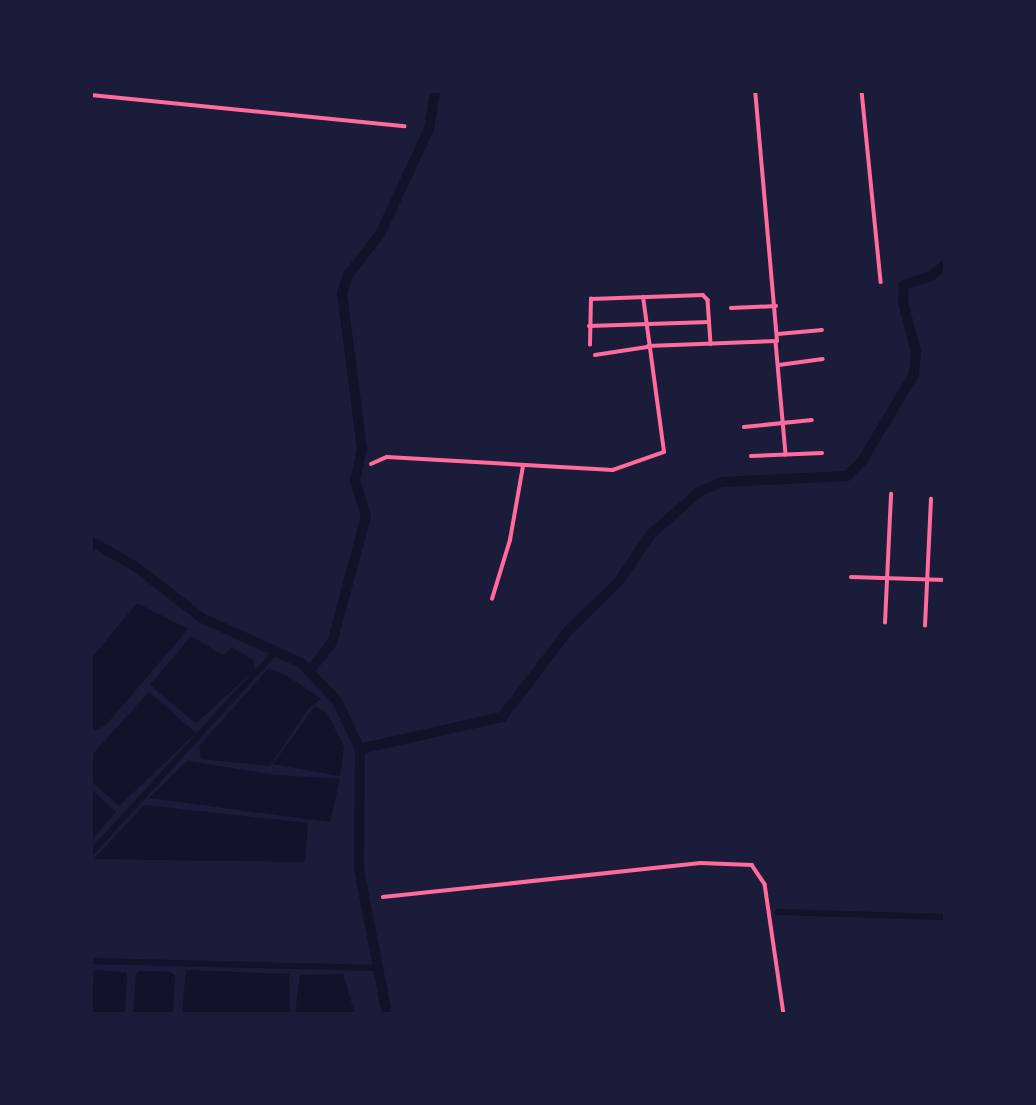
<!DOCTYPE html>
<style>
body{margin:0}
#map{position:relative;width:1036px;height:1105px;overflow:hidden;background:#1b1b3a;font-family:Karla,sans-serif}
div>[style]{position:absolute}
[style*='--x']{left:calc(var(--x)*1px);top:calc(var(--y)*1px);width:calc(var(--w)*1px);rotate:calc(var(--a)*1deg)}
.water>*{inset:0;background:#12122b}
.stream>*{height:2px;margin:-1px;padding:0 1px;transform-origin:1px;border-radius:1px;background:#12122b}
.canal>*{height:6px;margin:-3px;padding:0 3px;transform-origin:3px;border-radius:3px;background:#12122b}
.river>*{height:10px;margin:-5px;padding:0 5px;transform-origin:5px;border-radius:5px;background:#12122b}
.minor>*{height:3.5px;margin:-1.75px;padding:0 1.75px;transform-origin:1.75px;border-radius:1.75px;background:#ff6b9d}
span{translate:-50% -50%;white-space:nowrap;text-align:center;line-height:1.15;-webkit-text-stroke:7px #1b1b3a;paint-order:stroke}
.frame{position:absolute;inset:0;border:93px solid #1b1b3a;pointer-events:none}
</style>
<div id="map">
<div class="water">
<div style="clip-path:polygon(137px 603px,188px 629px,105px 726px,95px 730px,91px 727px,91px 659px)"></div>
<div style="clip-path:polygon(191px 636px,223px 655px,232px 647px,254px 661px,255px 670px,196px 723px,150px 685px)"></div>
<div style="clip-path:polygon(268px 669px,286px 675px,321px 699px,308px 709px,270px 766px,201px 759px,199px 746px)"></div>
<div style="clip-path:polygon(149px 692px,196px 733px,119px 806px,91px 781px,91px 756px)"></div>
<div style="clip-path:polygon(315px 706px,327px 713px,344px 747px,340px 776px,273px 764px)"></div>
<div style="clip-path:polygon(187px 761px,276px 775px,340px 779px,330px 822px,149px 798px)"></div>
<div style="clip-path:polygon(91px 789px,116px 812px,91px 840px)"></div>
<div style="clip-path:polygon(144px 805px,308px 823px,305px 862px,94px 859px)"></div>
<div style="clip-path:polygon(94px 969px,127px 973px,125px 1014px,91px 1014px)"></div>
<div style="clip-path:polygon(186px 970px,289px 974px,290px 1014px,182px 1014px)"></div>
<div style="clip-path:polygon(140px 971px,171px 972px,175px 976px,173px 1014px,133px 1014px,136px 974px)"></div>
<div style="clip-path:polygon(343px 974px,355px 1014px,295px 1014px,300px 975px)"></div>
</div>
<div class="stream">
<div style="--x:91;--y:555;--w:13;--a:-61"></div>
</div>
<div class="canal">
<div style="--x:91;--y:853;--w:274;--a:-47.5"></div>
<div style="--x:778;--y:912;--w:167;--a:1.7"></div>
<div style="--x:91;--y:961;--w:288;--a:1.4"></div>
</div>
<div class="river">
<div style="--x:91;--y:541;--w:52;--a:30"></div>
<div style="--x:136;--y:567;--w:83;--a:37.7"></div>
<div style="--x:202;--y:618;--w:109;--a:24.4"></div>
<div style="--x:301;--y:663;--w:52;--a:46.5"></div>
<div style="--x:337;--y:701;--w:53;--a:64.4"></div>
<div style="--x:360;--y:749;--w:120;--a:90.5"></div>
<div style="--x:359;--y:869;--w:148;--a:79.1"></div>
<div style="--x:309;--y:672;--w:37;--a:-52"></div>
<div style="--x:332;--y:643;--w:131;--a:-75"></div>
<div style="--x:366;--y:516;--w:38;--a:-107"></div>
<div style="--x:355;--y:480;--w:32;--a:-77"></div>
<div style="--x:362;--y:449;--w:157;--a:-97.3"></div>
<div style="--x:342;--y:293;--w:19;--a:-72"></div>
<div style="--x:348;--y:275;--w:52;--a:-52"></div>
<div style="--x:380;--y:234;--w:116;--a:-65"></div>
<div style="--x:429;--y:129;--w:38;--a:-81"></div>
<div style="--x:360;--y:749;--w:146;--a:-12.7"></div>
<div style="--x:502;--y:717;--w:108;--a:-52.5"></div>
<div style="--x:568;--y:631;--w:71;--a:-44.4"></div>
<div style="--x:619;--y:581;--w:57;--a:-55.8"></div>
<div style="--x:651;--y:534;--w:64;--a:-41.2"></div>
<div style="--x:699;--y:492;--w:24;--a:-24"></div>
<div style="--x:721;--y:482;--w:126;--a:-2.7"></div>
<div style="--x:847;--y:476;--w:21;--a:-45"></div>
<div style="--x:862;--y:461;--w:101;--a:-59.1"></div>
<div style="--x:914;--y:374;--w:22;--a:-85"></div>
<div style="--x:916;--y:352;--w:52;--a:-104.6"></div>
<div style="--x:903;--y:302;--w:17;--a:-87"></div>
<div style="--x:904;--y:285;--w:28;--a:-18"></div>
<div style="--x:931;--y:276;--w:18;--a:-38"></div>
</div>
<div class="minor">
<div style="--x:862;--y:91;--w:192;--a:84.3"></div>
<div style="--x:91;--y:95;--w:315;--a:5.7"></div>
<div style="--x:731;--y:308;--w:45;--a:-2.5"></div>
<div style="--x:589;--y:326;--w:120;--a:-1.9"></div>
<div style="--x:778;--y:334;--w:44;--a:-5.2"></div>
<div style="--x:776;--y:342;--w:113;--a:84.9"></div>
<div style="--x:590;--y:345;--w:46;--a:-88.8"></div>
<div style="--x:591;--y:299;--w:112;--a:-2"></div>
<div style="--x:703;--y:295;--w:7;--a:45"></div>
<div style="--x:708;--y:300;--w:44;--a:86.1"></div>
<div style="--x:648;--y:346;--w:129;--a:-2.2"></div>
<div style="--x:777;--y:341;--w:251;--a:-95"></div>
<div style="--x:595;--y:355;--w:54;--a:-8.6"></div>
<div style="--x:779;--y:365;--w:44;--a:-7.8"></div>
<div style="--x:744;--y:427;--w:68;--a:-5.9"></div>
<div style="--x:751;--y:456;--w:71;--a:-2.4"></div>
<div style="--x:371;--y:464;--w:17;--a:-24"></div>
<div style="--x:387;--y:457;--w:226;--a:3.3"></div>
<div style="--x:613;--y:470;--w:54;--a:-19.4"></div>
<div style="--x:664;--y:452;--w:156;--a:-97.7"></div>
<div style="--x:851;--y:577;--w:94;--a:1.8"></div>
<div style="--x:492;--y:599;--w:62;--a:-73"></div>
<div style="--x:510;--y:540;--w:75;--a:-80"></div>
<div style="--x:885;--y:623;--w:129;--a:-87.3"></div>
<div style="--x:925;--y:626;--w:127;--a:-87.3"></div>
<div style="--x:383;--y:897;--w:319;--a:-6.1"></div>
<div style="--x:700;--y:863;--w:52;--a:2.2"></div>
<div style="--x:752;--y:865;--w:23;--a:56"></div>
<div style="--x:765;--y:884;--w:131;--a:81.7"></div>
</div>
<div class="frame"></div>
</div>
